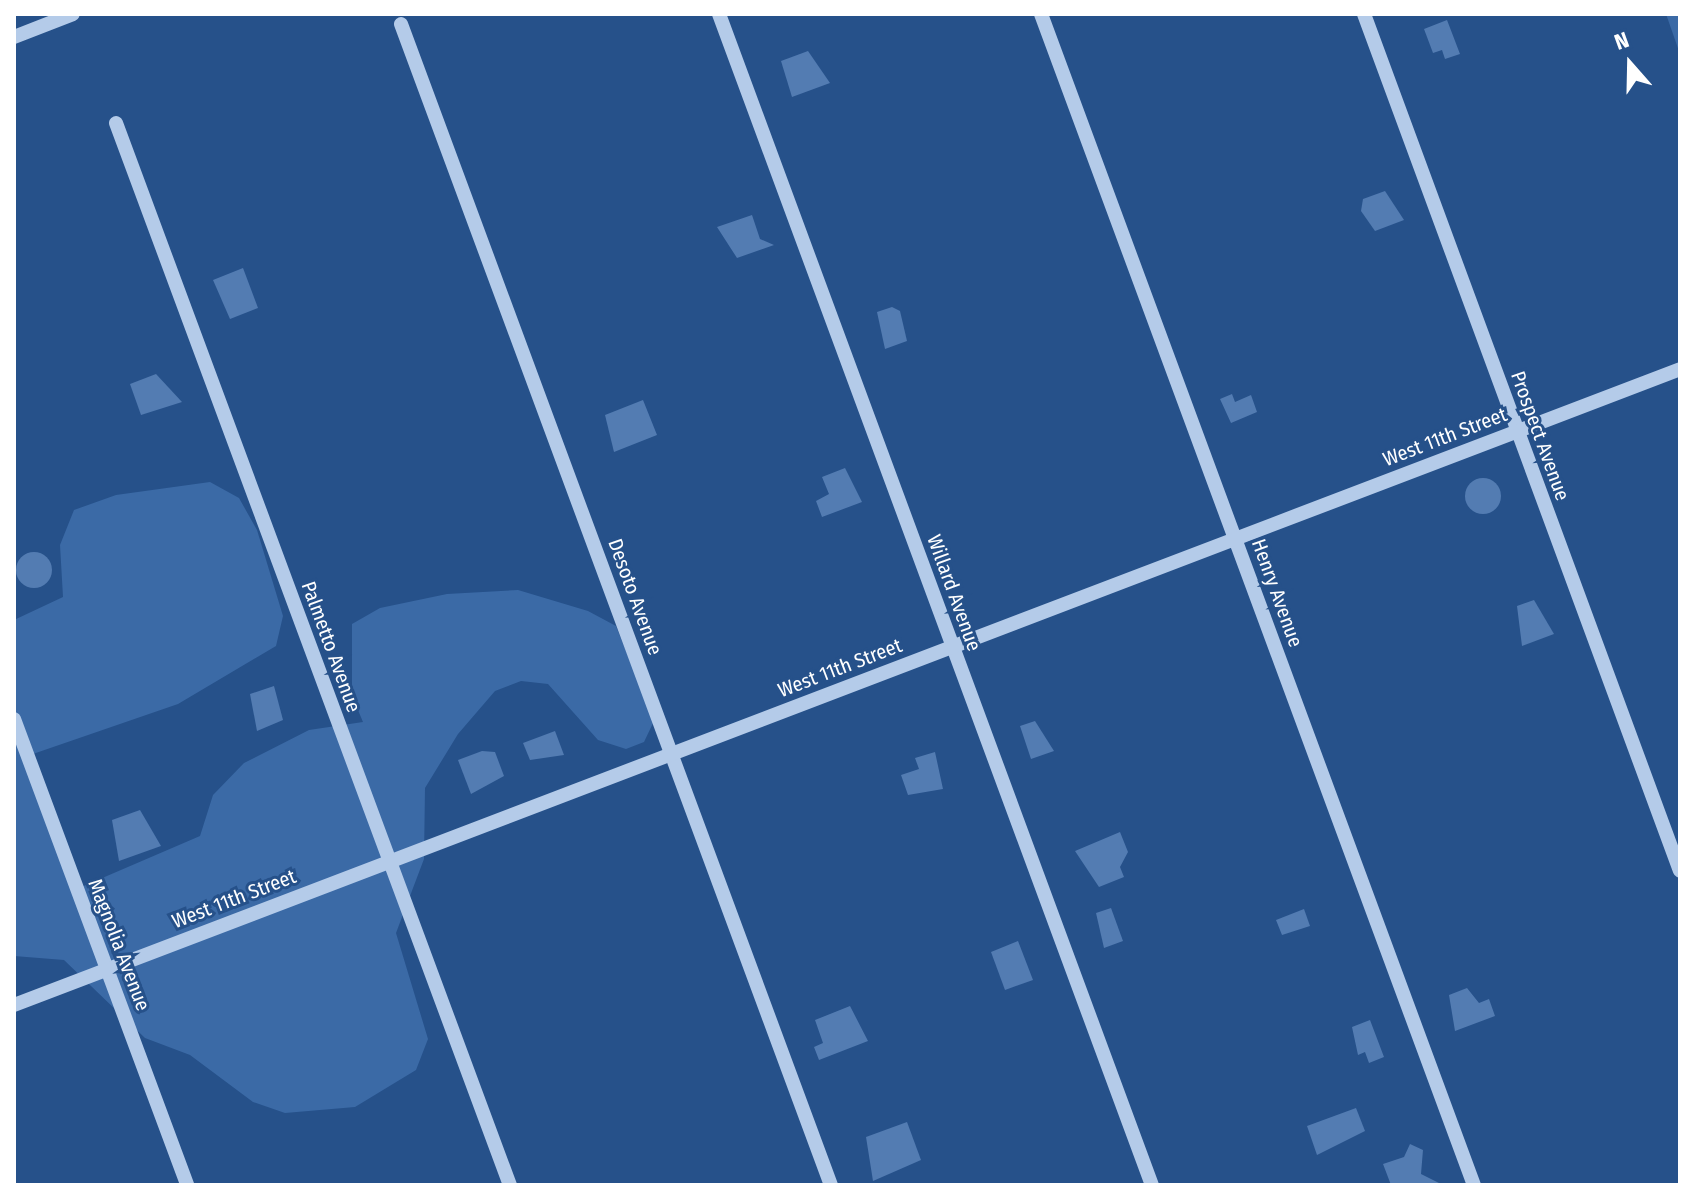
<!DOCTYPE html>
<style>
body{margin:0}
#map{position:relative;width:1694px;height:1199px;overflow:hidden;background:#26518a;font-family:"Fira Sans Condensed",sans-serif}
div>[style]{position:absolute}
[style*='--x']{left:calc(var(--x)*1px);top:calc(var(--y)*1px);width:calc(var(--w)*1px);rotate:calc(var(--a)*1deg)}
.green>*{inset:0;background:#3b6aa6}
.building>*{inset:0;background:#537cb2}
.round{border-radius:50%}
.minor>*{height:14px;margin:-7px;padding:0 7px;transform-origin:7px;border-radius:7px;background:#b4cbe9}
span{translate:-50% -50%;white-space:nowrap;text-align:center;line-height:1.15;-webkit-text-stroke:6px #26518a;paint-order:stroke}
.street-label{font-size:20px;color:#fff}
.frame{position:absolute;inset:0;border:16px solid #fff;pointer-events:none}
.north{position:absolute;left:1590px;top:24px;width:80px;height:80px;-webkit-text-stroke:6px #26518a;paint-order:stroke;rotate:340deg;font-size:22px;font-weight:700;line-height:32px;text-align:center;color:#fff}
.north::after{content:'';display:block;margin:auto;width:28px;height:36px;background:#fff;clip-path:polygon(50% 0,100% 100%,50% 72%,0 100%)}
</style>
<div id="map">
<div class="green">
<div style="clip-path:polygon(1666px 14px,1680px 14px,1680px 54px)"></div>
<div style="clip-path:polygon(210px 482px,239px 498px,257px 530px,283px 616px,276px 646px,178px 704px,30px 755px,79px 888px,200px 836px,213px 795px,244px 763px,309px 730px,363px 722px,352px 696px,352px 624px,380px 608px,447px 594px,518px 590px,588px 611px,616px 626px,654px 721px,644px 742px,626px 749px,598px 740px,548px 684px,521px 681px,495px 691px,458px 734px,425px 788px,424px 859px,396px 933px,428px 1039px,416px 1070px,355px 1107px,285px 1113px,253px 1102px,190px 1055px,145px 1038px,64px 960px,14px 956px,14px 620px,63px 597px,60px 545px,74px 510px,116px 495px)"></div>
</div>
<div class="building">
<div style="clip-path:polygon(1447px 20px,1460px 54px,1445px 59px,1442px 50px,1433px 53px,1424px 29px)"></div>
<div style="clip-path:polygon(808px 51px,830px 83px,792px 97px,781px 61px)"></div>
<div style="clip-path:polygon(1385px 191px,1404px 220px,1375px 231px,1361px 211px,1363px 199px)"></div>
<div style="clip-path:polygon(752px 215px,760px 239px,774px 245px,737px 258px,717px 227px)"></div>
<div style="clip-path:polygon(243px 268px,258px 308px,230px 319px,213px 280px)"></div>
<div style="clip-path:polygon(892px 307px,900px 311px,907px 341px,885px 349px,877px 312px)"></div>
<div style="clip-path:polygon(156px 374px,182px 402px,141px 415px,130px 384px)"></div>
<div style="clip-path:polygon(1232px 394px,1235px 402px,1251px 395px,1257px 412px,1231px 423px,1220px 399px)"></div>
<div style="clip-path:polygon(643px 400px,657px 435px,614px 452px,605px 415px)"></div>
<div style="clip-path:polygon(845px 468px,862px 502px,822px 517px,816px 501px,829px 494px,822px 477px)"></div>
<div class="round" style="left:1465px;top:478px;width:36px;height:36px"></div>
<div class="round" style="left:16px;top:552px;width:36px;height:36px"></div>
<div style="clip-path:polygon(1534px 600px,1554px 634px,1522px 646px,1517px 606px)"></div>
<div style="clip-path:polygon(274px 686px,283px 720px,257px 731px,250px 694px)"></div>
<div style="clip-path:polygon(1035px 721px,1054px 751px,1031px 759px,1020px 726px)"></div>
<div style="clip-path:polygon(555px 731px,564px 755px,530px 760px,523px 743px)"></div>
<div style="clip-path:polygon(482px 751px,495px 752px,504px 776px,471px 794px,458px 760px)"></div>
<div style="clip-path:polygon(935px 752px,943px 789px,908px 795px,901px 775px,919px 769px,915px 758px)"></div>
<div style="clip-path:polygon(140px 810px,161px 846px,119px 861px,112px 820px)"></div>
<div style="clip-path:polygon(1120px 832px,1128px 852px,1120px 867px,1124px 877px,1099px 887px,1075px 851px)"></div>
<div style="clip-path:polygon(1111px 908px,1123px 941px,1104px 948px,1096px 913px)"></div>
<div style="clip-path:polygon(1304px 909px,1310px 926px,1282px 935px,1276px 920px)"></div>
<div style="clip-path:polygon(1018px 941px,1033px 980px,1005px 990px,991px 952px)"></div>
<div style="clip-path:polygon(1467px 988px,1479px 1003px,1489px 999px,1495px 1016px,1455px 1031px,1449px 995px)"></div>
<div style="clip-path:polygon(850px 1006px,868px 1041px,819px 1060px,814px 1047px,823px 1043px,815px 1020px)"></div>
<div style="clip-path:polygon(1370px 1020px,1384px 1057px,1369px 1063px,1365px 1052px,1358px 1055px,1352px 1027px)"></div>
<div style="clip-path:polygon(1356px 1108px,1365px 1131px,1317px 1155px,1307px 1126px)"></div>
<div style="clip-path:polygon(907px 1122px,921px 1160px,873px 1181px,866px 1137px)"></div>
<div style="clip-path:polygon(1410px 1144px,1423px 1150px,1421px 1174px,1443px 1185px,1391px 1185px,1383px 1164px,1404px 1157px)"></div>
</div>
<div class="minor">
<div style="--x:719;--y:14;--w:1248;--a:69.71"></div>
<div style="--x:1041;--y:14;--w:1248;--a:69.71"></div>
<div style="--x:1364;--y:14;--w:913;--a:69.76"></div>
<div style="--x:401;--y:24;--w:1238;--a:69.68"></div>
<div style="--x:14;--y:37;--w:63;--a:-21.3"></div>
<div style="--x:116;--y:123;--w:1133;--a:69.65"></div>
<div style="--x:14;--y:719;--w:497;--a:69.6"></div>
<div style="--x:14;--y:1005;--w:1783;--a:-20.89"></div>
</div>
<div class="street-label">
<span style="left:1540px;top:436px;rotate:70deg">Prospect Avenue</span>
<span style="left:1445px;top:437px;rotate:-21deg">West 11th Street</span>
<span style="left:954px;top:593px;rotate:70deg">Willard Avenue</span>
<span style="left:1277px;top:593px;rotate:70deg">Henry Avenue</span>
<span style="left:635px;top:597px;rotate:70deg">Desoto Avenue</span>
<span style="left:331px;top:647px;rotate:70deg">Palmetto Avenue</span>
<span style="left:840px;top:668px;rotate:-21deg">West 11th Street</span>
<span style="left:234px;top:899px;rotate:-21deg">West 11th Street</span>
<span style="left:119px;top:945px;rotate:69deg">Magnolia Avenue</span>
</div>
<div class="frame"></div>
<div class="north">N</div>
</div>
